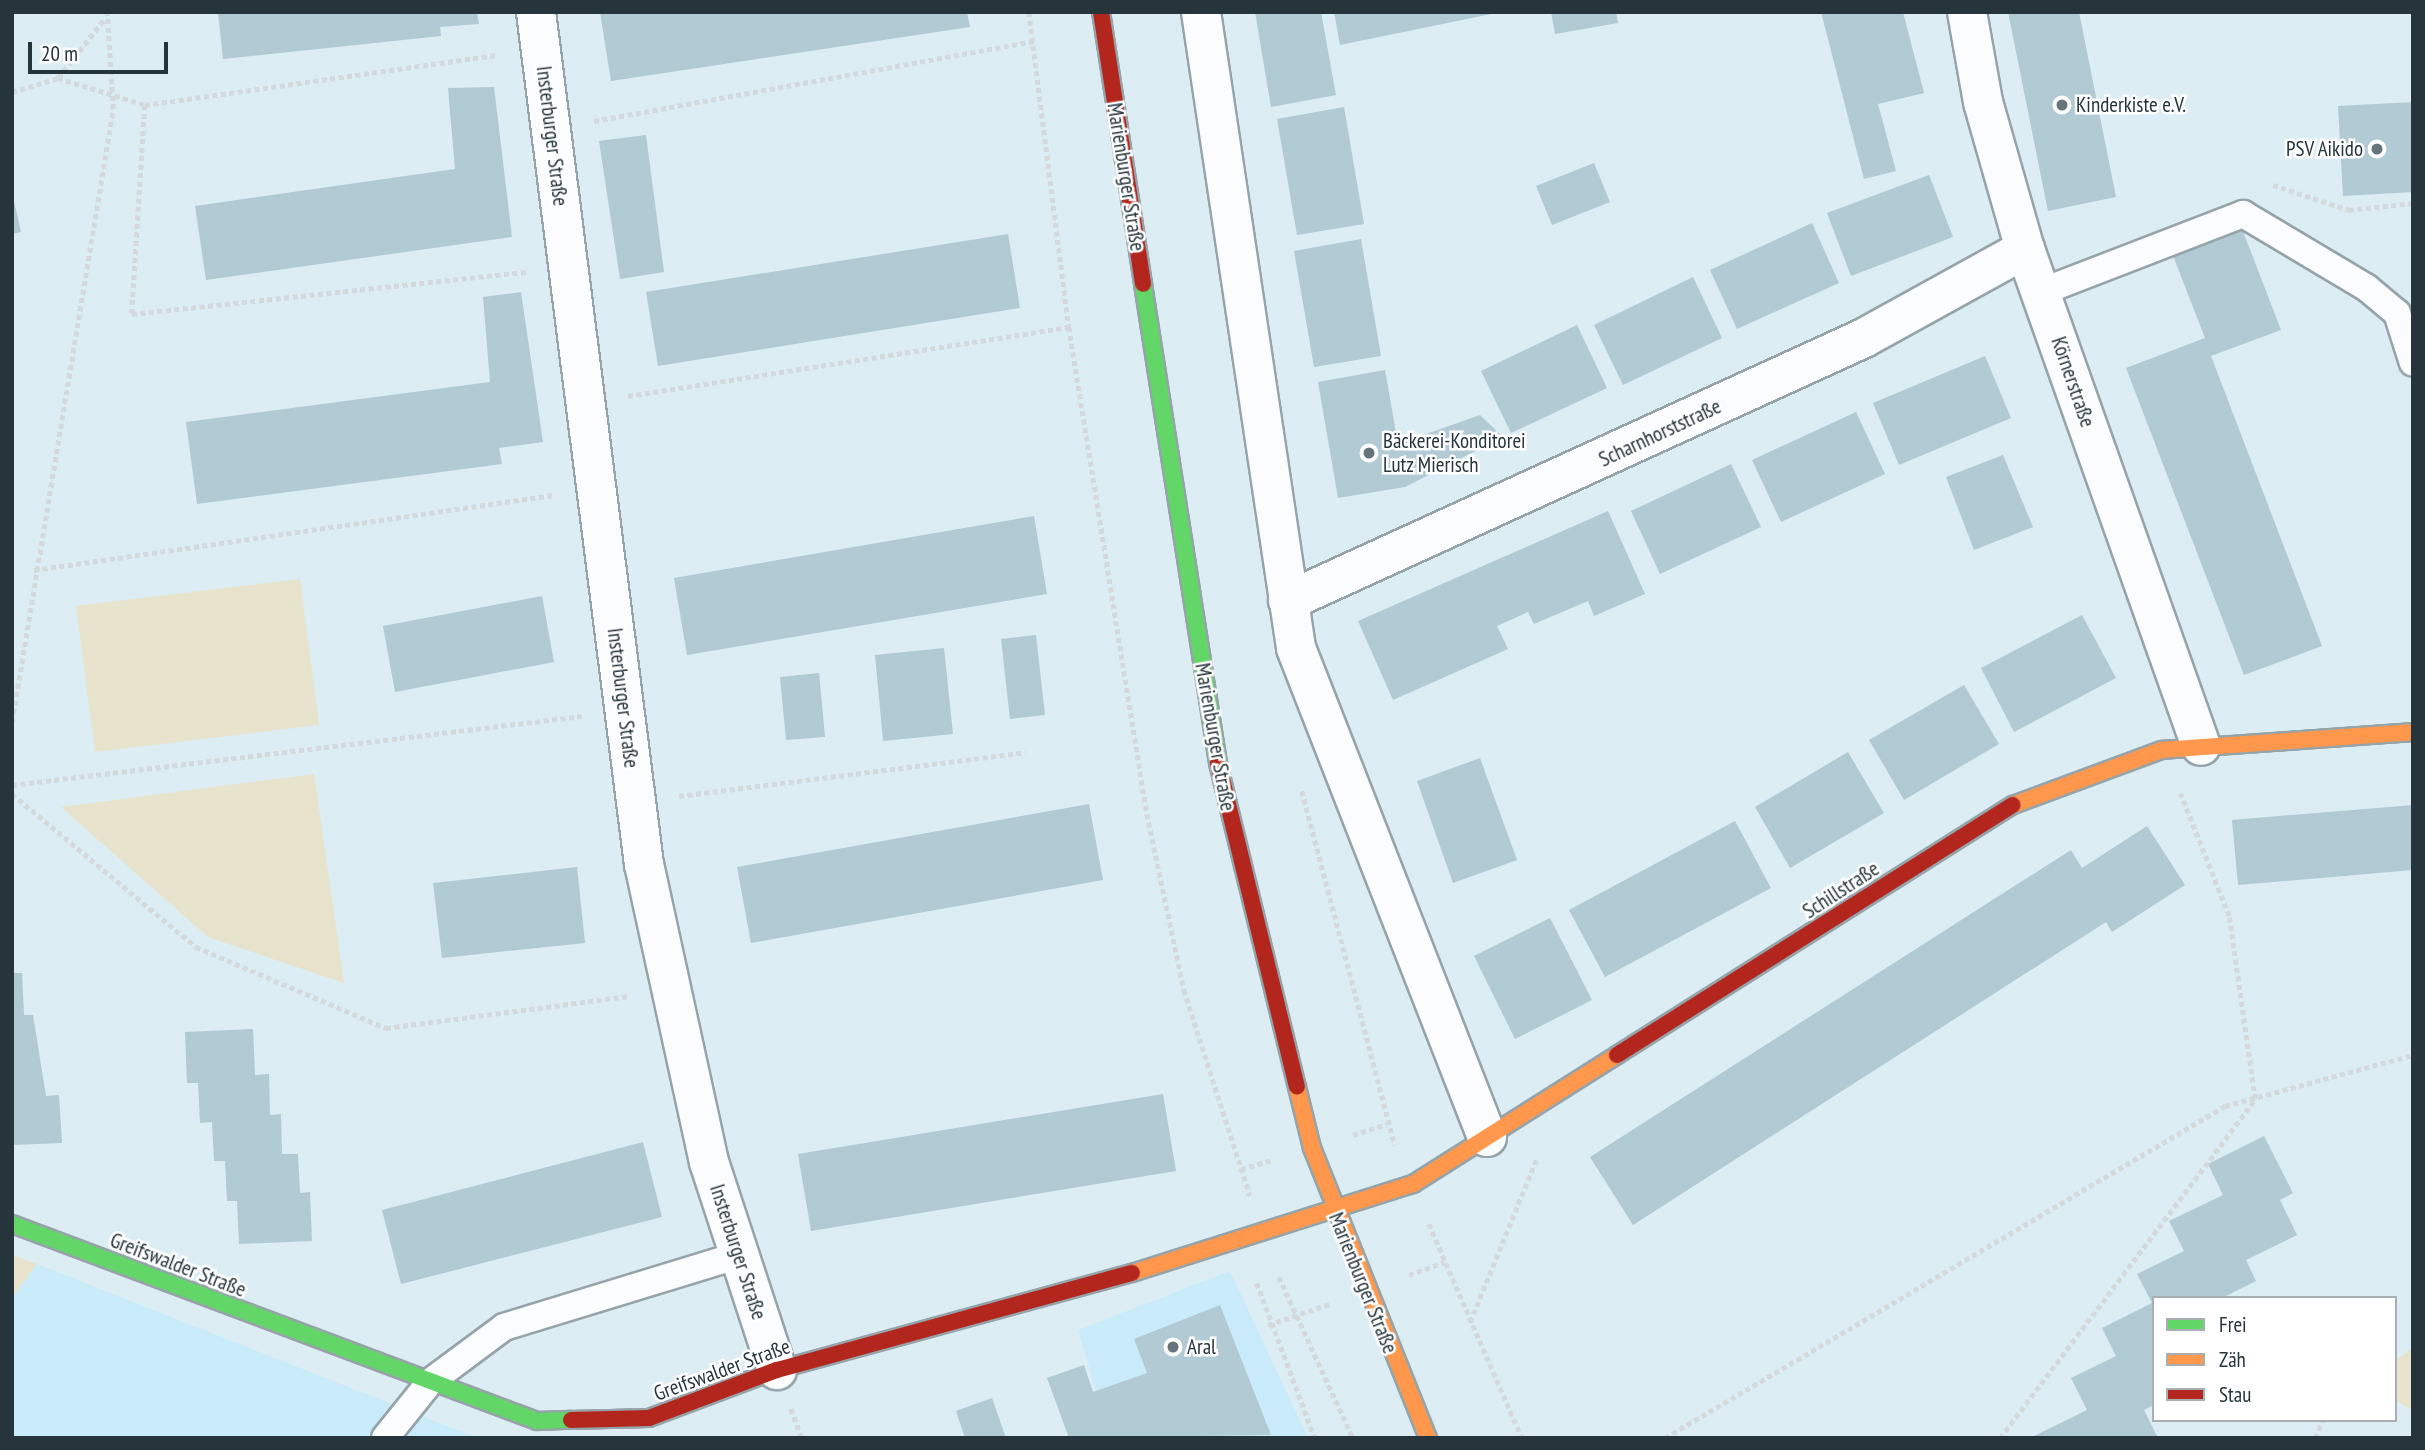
<!DOCTYPE html>
<meta charset="utf-8">
<style>
body{margin:0}
#map{position:relative;width:2425px;height:1450px;overflow:hidden;background:#dcedf3;font-family:"PT Sans Narrow",sans-serif}
div>[style]{position:absolute}
[style*='--x']{left:calc(var(--x)*1px);top:calc(var(--y)*1px);width:calc(var(--w)*1px);rotate:calc(var(--a)*1deg)}
.built>*{inset:0;background:#caecfa}
.green>*{inset:0;background:#e8e3cc}
.building>*{inset:0;background:#b1cad3}
.path>*{height:4.5px;margin-top:-2.25px;transform-origin:0;background:repeating-linear-gradient(90deg,#d4d9db 0 5px,transparent 0 8.5px)}
.roads{filter:drop-shadow(2px 0 #96a4aa) drop-shadow(-2px 0 #96a4aa) drop-shadow(0 2px #96a4aa) drop-shadow(0 -2px #96a4aa)}
.lane>*{height:26px;margin:-13px;padding:0 13px;transform-origin:13px;border-radius:13px;background:#fafcfd}
.street>*{height:38px;margin:-19px;padding:0 19px;transform-origin:19px;border-radius:19px;background:#fafcfd}
.fast>*{height:16px;margin:-8px;padding:0 8px;transform-origin:8px;border-radius:8px;background:#63d668}
.slow>*{height:16px;margin:-8px;padding:0 8px;transform-origin:8px;border-radius:8px;background:#ff974d}
.jam>*{height:16px;margin:-8px;padding:0 8px;transform-origin:8px;border-radius:8px;background:#b3261e}
.dots>*{width:19px;height:19px;translate:-50% -50%;box-sizing:border-box;border:4px solid #fff;border-radius:50%}
span{translate:-50% -50%;white-space:nowrap;text-align:center;line-height:1.15;-webkit-text-stroke:5px #fff;paint-order:stroke}
.poi-label{font-size:21px;color:#26353b}
.left{translate:0 -50%;text-align:left}
.right{translate:-100% -50%;text-align:right}
.street-label{font-size:21px;color:#26353b}
.frame{position:absolute;inset:0;border:14px solid #26353b;pointer-events:none}
.legend{position:absolute;left:2152px;top:1296px;width:245px;height:126px;box-sizing:border-box;background:#fff;border:2px solid #a8aeb1;margin:0;padding:9px 12px;list-style:none;font-size:21px;color:#26353b}
.legend li{display:flex;align-items:center;gap:14px;height:35px}
.legend b{width:35px;border:2px solid #a8aeb1}
.scale{position:absolute;left:28px;top:42px;width:140px;height:32px;box-sizing:border-box;border:4px solid #26353b;border-top:0;padding-left:9px;font-size:21px;line-height:24px;white-space:nowrap;color:#26353b;-webkit-text-stroke:5px #fff;paint-order:stroke}
</style>
<div id="map">
<div class="built">
<div style="clip-path:polygon(37px 1264px,447px 1426px,481px 1438px,12px 1438px,12px 1298px)"></div>
<div style="clip-path:polygon(1230px 1271px,1308px 1438px,1110px 1438px,1078px 1330px)"></div>
</div>
<div class="green">
<div style="clip-path:polygon(300px 579px,319px 725px,95px 752px,76px 606px)"></div>
<div style="clip-path:polygon(314px 774px,344px 983px,208px 937px,61px 807px)"></div>
<div style="clip-path:polygon(12px 1255px,37px 1264px,12px 1298px)"></div>
<div style="clip-path:polygon(2413px 1348px,2413px 1411px,2395px 1399px,2395px 1361px)"></div>
</div>
<div class="building">
<div style="clip-path:polygon(218px 12px,477px 12px,479px 24px,440px 27px,441px 36px,223px 59px)"></div>
<div style="clip-path:polygon(600px 12px,967px 12px,970px 27px,611px 81px)"></div>
<div style="clip-path:polygon(1255px 12px,1321px 12px,1336px 95px,1271px 107px)"></div>
<div style="clip-path:polygon(1334px 12px,1496px 12px,1496px 13px,1340px 45px)"></div>
<div style="clip-path:polygon(1551px 12px,1616px 12px,1618px 23px,1555px 34px)"></div>
<div style="clip-path:polygon(1821px 12px,1903px 12px,1924px 93px,1878px 104px,1896px 171px,1864px 179px)"></div>
<div style="clip-path:polygon(2008px 12px,2079px 12px,2116px 197px,2048px 211px)"></div>
<div style="clip-path:polygon(494px 87px,512px 237px,206px 280px,195px 206px,455px 169px,448px 88px)"></div>
<div style="clip-path:polygon(2413px 102px,2413px 192px,2343px 196px,2338px 106px)"></div>
<div style="clip-path:polygon(1344px 107px,1364px 224px,1297px 235px,1277px 119px)"></div>
<div style="clip-path:polygon(646px 135px,664px 272px,620px 279px,599px 141px)"></div>
<div style="clip-path:polygon(1594px 163px,1610px 202px,1552px 225px,1536px 186px)"></div>
<div style="clip-path:polygon(1929px 175px,1953px 237px,1851px 276px,1827px 213px)"></div>
<div style="clip-path:polygon(12px 192px,21px 232px,12px 234px)"></div>
<div style="clip-path:polygon(1812px 223px,1839px 283px,1737px 329px,1710px 270px)"></div>
<div style="clip-path:polygon(2241px 226px,2281px 330px,2211px 356px,2322px 646px,2244px 675px,2126px 368px,2205px 338px,2172px 253px)"></div>
<div style="clip-path:polygon(1008px 234px,1020px 308px,658px 366px,646px 292px)"></div>
<div style="clip-path:polygon(1361px 239px,1381px 356px,1314px 367px,1294px 251px)"></div>
<div style="clip-path:polygon(1693px 277px,1722px 338px,1623px 385px,1594px 325px)"></div>
<div style="clip-path:polygon(521px 292px,543px 442px,499px 448px,502px 464px,197px 504px,186px 422px,490px 382px,483px 297px)"></div>
<div style="clip-path:polygon(1577px 325px,1607px 388px,1511px 433px,1481px 371px)"></div>
<div style="clip-path:polygon(1985px 356px,2011px 418px,1899px 465px,1873px 403px)"></div>
<div style="clip-path:polygon(1385px 370px,1398px 444px,1480px 415px,1503px 437px,1405px 487px,1338px 498px,1318px 382px)"></div>
<div style="clip-path:polygon(1856px 412px,1885px 474px,1781px 522px,1752px 460px)"></div>
<div style="clip-path:polygon(2003px 455px,2033px 527px,1974px 550px,1946px 477px)"></div>
<div style="clip-path:polygon(1731px 464px,1761px 527px,1660px 574px,1631px 511px)"></div>
<div style="clip-path:polygon(1608px 511px,1645px 594px,1594px 616px,1588px 601px,1534px 624px,1528px 612px,1497px 626px,1508px 649px,1393px 700px,1358px 621px)"></div>
<div style="clip-path:polygon(1034px 516px,1047px 594px,687px 655px,674px 578px)"></div>
<div style="clip-path:polygon(542px 596px,554px 662px,395px 692px,383px 626px)"></div>
<div style="clip-path:polygon(2082px 615px,2116px 678px,2014px 732px,1981px 668px)"></div>
<div style="clip-path:polygon(1036px 635px,1045px 715px,1010px 719px,1001px 639px)"></div>
<div style="clip-path:polygon(944px 648px,953px 734px,883px 741px,875px 655px)"></div>
<div style="clip-path:polygon(819px 673px,825px 737px,786px 740px,780px 677px)"></div>
<div style="clip-path:polygon(1964px 685px,1999px 744px,1904px 800px,1869px 740px)"></div>
<div style="clip-path:polygon(1848px 752px,1884px 813px,1790px 868px,1755px 807px)"></div>
<div style="clip-path:polygon(1480px 758px,1517px 860px,1453px 883px,1417px 781px)"></div>
<div style="clip-path:polygon(1089px 804px,1103px 880px,751px 943px,737px 867px)"></div>
<div style="clip-path:polygon(2413px 805px,2413px 870px,2238px 885px,2232px 820px)"></div>
<div style="clip-path:polygon(1735px 821px,1771px 888px,1605px 977px,1569px 910px)"></div>
<div style="clip-path:polygon(2147px 826px,2185px 885px,2112px 932px,2106px 922px,1633px 1225px,1590px 1157px,2071px 850px,2082px 868px)"></div>
<div style="clip-path:polygon(577px 867px,585px 943px,442px 958px,433px 883px)"></div>
<div style="clip-path:polygon(1550px 918px,1592px 1000px,1515px 1039px,1474px 956px)"></div>
<div style="clip-path:polygon(12px 973px,22px 973px,24px 1015px,33px 1015px,46px 1096px,59px 1095px,62px 1143px,12px 1145px)"></div>
<div style="clip-path:polygon(253px 1029px,255px 1075px,269px 1074px,270px 1115px,281px 1114px,282px 1154px,298px 1154px,300px 1193px,310px 1192px,312px 1241px,239px 1244px,237px 1201px,227px 1201px,225px 1161px,214px 1161px,212px 1122px,200px 1123px,198px 1083px,187px 1083px,185px 1032px)"></div>
<div style="clip-path:polygon(1163px 1094px,1176px 1171px,811px 1231px,798px 1154px)"></div>
<div style="clip-path:polygon(2264px 1136px,2293px 1193px,2280px 1200px,2297px 1235px,2246px 1260px,2256px 1281px,2222px 1298px,2154px 1298px,2154px 1405px,2144px 1410px,2158px 1438px,2030px 1438px,2087px 1410px,2071px 1378px,2116px 1356px,2102px 1328px,2152px 1303px,2137px 1274px,2184px 1251px,2169px 1221px,2223px 1195px,2208px 1164px)"></div>
<div style="clip-path:polygon(643px 1142px,662px 1217px,401px 1284px,382px 1210px)"></div>
<div style="clip-path:polygon(1220px 1305px,1271px 1435px,1069px 1438px,1047px 1378px,1084px 1365px,1093px 1392px,1147px 1373px,1134px 1339px)"></div>
<div style="clip-path:polygon(992px 1398px,1006px 1438px,965px 1438px,956px 1411px)"></div>
</div>
<div class="path">
<div style="--x:1029;--y:12;--w:318;--a:82.8"></div>
<div style="--x:1069;--y:327;--w:493;--a:80.9"></div>
<div style="--x:1147;--y:814;--w:180;--a:78.1"></div>
<div style="--x:1184;--y:990;--w:216;--a:72.2"></div>
<div style="--x:58;--y:78;--w:91;--a:17.2"></div>
<div style="--x:145;--y:105;--w:357;--a:-8.1"></div>
<div style="--x:12;--y:92;--w:48;--a:-16.9"></div>
<div style="--x:58;--y:78;--w:76;--a:-51.9"></div>
<div style="--x:145;--y:105;--w:209;--a:93.6"></div>
<div style="--x:132;--y:314;--w:396;--a:-6.1"></div>
<div style="--x:594;--y:121;--w:447;--a:-10.3"></div>
<div style="--x:2273;--y:185;--w:80;--a:18.2"></div>
<div style="--x:2349;--y:210;--w:64;--a:-6.2"></div>
<div style="--x:628;--y:396;--w:446;--a:-8.9"></div>
<div style="--x:34;--y:570;--w:525;--a:-8.21"></div>
<div style="--x:12;--y:722;--w:621;--a:-80.64"></div>
<div style="--x:113;--y:109;--w:97;--a:-93.5"></div>
<div style="--x:12;--y:785;--w:574;--a:-6.9"></div>
<div style="--x:1302;--y:791;--w:366;--a:75.3"></div>
<div style="--x:12;--y:794;--w:239;--a:39.7"></div>
<div style="--x:196;--y:947;--w:207;--a:23.1"></div>
<div style="--x:386;--y:1028;--w:245;--a:-7.5"></div>
<div style="--x:679;--y:796;--w:349;--a:-7.2"></div>
<div style="--x:1353;--y:1135;--w:35;--a:-18"></div>
<div style="--x:1241;--y:1169;--w:32;--a:-16"></div>
<div style="--x:1429;--y:1224;--w:233;--a:66.5"></div>
<div style="--x:1409;--y:1275;--w:38;--a:-20"></div>
<div style="--x:1279;--y:1277;--w:177;--a:65.3"></div>
<div style="--x:1257;--y:1283;--w:165;--a:69.5"></div>
<div style="--x:1470;--y:1322;--w:177;--a:-67.8"></div>
<div style="--x:1268;--y:1325;--w:65;--a:-19"></div>
<div style="--x:791;--y:1409;--w:31;--a:69"></div>
<div style="--x:1665;--y:1438;--w:651;--a:-30.66"></div>
<div style="--x:2225;--y:1106;--w:195;--a:-15.2"></div>
<div style="--x:2000;--y:1438;--w:424;--a:-53"></div>
<div style="--x:2255;--y:1099;--w:185;--a:-98.1"></div>
<div style="--x:2229;--y:916;--w:132;--a:-111.7"></div>
<div style="--x:2315;--y:1438;--w:20;--a:-66"></div>
</div>
<div class="roads">
<div class="lane">
<div style="--x:2041;--y:292;--w:217;--a:-21.1"></div>
<div style="--x:2243;--y:214;--w:144;--a:30.8"></div>
<div style="--x:2367;--y:288;--w:39;--a:40"></div>
<div style="--x:2397;--y:313;--w:52;--a:72.3"></div>
<div style="--x:385;--y:1438;--w:72;--a:-51.2"></div>
<div style="--x:430;--y:1382;--w:92;--a:-36.6"></div>
<div style="--x:504;--y:1327;--w:246;--a:-17"></div>
</div>
<div class="street">
<div style="--x:536;--y:12;--w:859;--a:82.78"></div>
<div style="--x:644;--y:864;--w:305;--a:77.7"></div>
<div style="--x:709;--y:1162;--w:219;--a:71.9"></div>
<div style="--x:1201;--y:12;--w:643;--a:81.5"></div>
<div style="--x:1296;--y:648;--w:525;--a:68.66"></div>
<div style="--x:1967;--y:12;--w:91;--a:79.9"></div>
<div style="--x:1983;--y:102;--w:153;--a:74.1"></div>
<div style="--x:2025;--y:249;--w:527;--a:70.5"></div>
<div style="--x:1288;--y:601;--w:633;--a:-24.54"></div>
<div style="--x:1864;--y:338;--w:184;--a:-28.9"></div>
</div>
<div class="fast">
<div style="--x:1143;--y:284;--w:485;--a:81.1"></div>
<div style="--x:12;--y:1224;--w:561;--a:20.57"></div>
<div style="--x:537;--y:1421;--w:34;--a:-2"></div>
</div>
<div class="slow">
<div style="--x:2013;--y:805;--w:159;--a:-20.3"></div>
<div style="--x:2162;--y:750;--w:252;--a:-4.1"></div>
<div style="--x:1297;--y:1087;--w:63;--a:76.2"></div>
<div style="--x:1312;--y:1148;--w:312;--a:68.2"></div>
<div style="--x:1132;--y:1273;--w:295;--a:-17.6"></div>
<div style="--x:1413;--y:1184;--w:241;--a:-32.3"></div>
</div>
<div class="jam">
<div style="--x:1101;--y:12;--w:275;--a:81.2"></div>
<div style="--x:1218;--y:763;--w:333;--a:76.3"></div>
<div style="--x:1617;--y:1055;--w:468;--a:-32.3"></div>
<div style="--x:571;--y:1420;--w:78;--a:-1.5"></div>
<div style="--x:649;--y:1418;--w:137;--a:-20.6"></div>
<div style="--x:777;--y:1370;--w:368;--a:-15.3"></div>
</div>
</div>
<div class="dots">
<div style="left:2062px;top:105px;background:#66757b"></div>
<div style="left:2377px;top:149px;background:#66757b"></div>
<div style="left:1369px;top:453px;background:#66757b"></div>
<div style="left:1173px;top:1347px;background:#66757b"></div>
</div>
<div class="poi-label">
<span class="left" style="left:2076px;top:105px">Kinderkiste e.V.</span>
<span class="right" style="left:2363px;top:149px">PSV Aikido</span>
<span class="left" style="left:1383px;top:453px">Bäckerei-Konditorei<br>Lutz Mierisch</span>
<span class="left" style="left:1187px;top:1347px">Aral</span>
</div>
<div class="street-label">
<span style="left:552px;top:136px;rotate:83deg">Insterburger Straße</span>
<span style="left:1126px;top:177px;rotate:81deg">Marienburger Straße</span>
<span style="left:2073px;top:382px;rotate:71deg">Körnerstraße</span>
<span style="left:1660px;top:433px;rotate:-25deg">Scharnhorststraße</span>
<span style="left:623px;top:698px;rotate:83deg">Insterburger Straße</span>
<span style="left:1215px;top:737px;rotate:80deg">Marienburger Straße</span>
<span style="left:1841px;top:890px;rotate:-33deg">Schillstraße</span>
<span style="left:738px;top:1252px;rotate:72deg">Insterburger Straße</span>
<span style="left:178px;top:1265px;rotate:21deg">Greifswalder Straße</span>
<span style="left:1363px;top:1283px;rotate:68deg">Marienburger Straße</span>
<span style="left:722px;top:1370px;rotate:-20deg">Greifswalder Straße</span>
</div>
<div class="frame"></div>
<ul class="legend">
<li><b style="height:9px;background:#63d668"></b>Frei</li>
<li><b style="height:9px;background:#ff974d"></b>Zäh</li>
<li><b style="height:9px;background:#b3261e"></b>Stau</li>
</ul>
<div class="scale">20 m</div>
</div>
